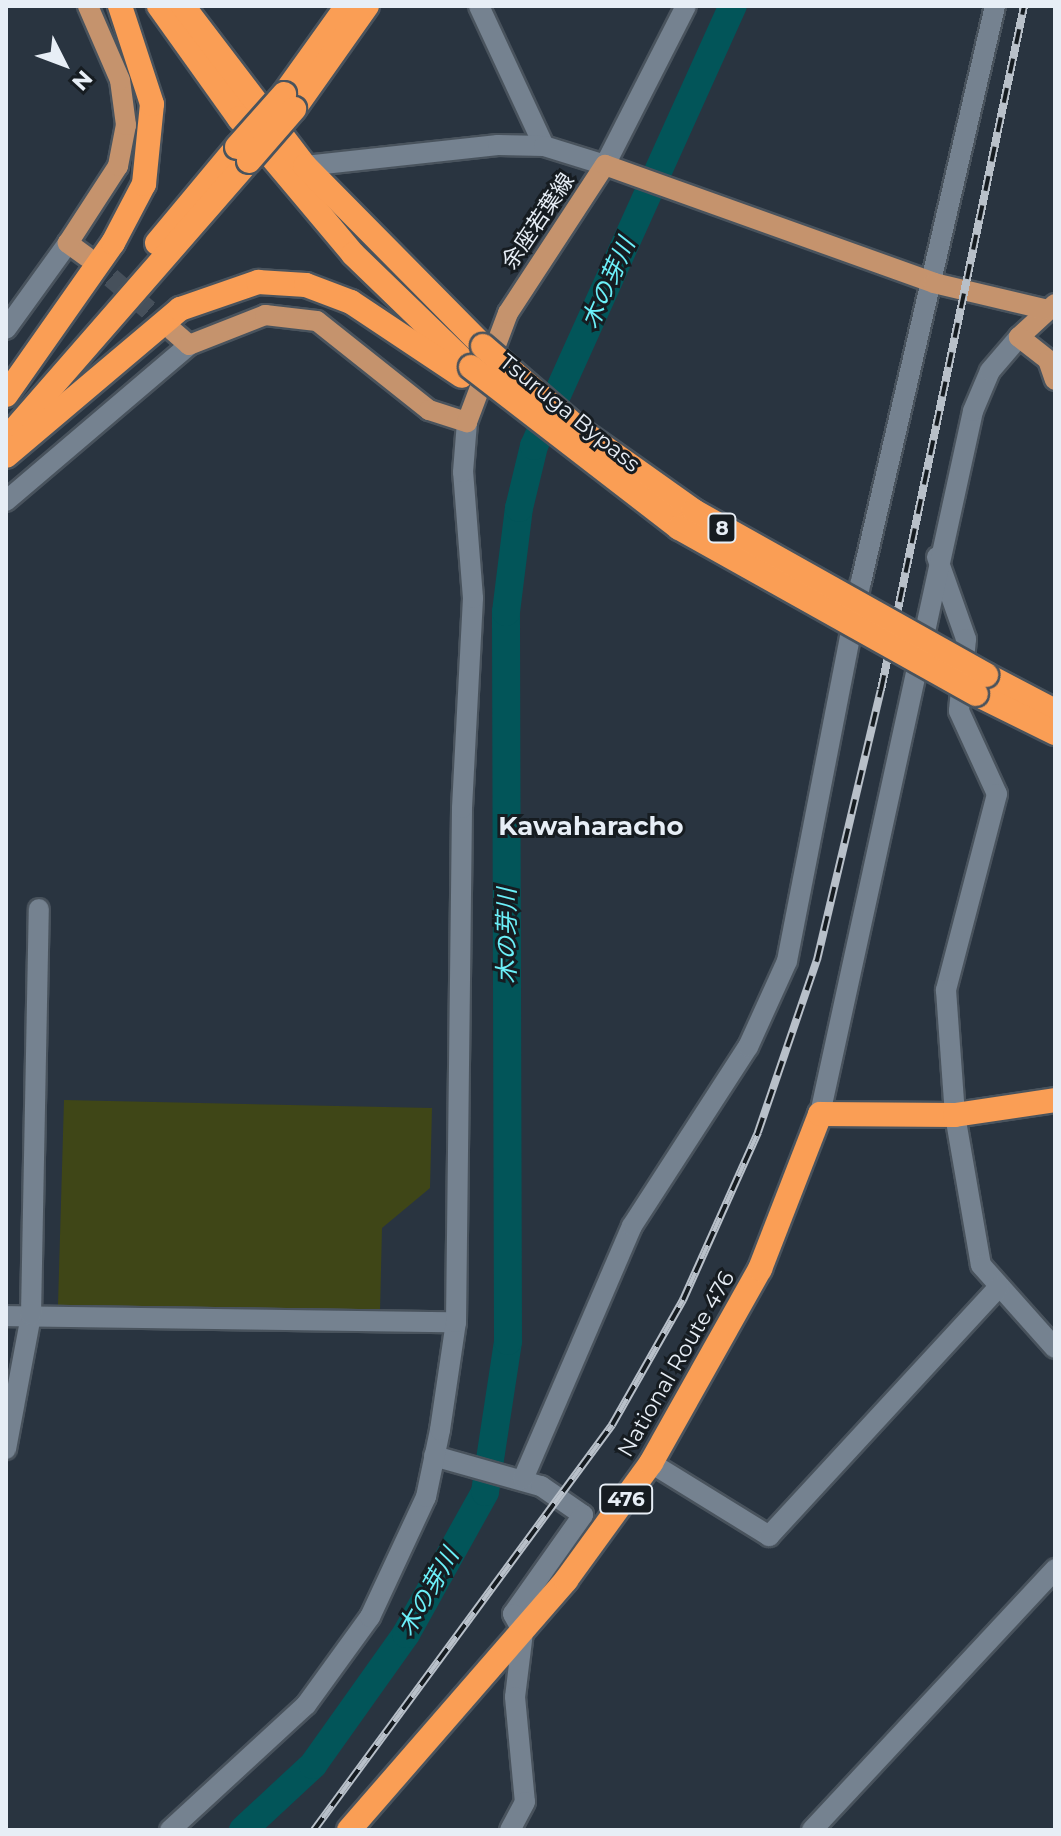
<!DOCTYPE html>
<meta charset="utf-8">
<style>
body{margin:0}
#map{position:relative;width:1061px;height:1836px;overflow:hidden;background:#293440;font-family:Montserrat,"Noto Sans JP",sans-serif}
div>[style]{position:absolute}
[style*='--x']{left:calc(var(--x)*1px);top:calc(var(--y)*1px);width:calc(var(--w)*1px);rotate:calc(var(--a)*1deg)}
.green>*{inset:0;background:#3f4617}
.river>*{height:28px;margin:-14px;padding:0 14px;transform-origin:14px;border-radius:14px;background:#025559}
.major-tunnel>*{height:20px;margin-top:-10px;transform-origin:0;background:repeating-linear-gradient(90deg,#46505b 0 20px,transparent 0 30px)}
.roads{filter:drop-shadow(2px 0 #49535d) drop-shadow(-2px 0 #49535d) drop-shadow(0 2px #49535d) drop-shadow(0 -2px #49535d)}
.minor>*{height:20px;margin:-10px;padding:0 10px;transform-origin:10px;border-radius:10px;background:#758290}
.major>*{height:20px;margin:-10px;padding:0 10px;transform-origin:10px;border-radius:10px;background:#c5936d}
.highway>*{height:24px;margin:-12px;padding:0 12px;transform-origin:12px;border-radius:12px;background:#fa9e55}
.rail>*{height:8px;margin-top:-4px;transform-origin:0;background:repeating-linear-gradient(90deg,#161c21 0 15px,#b8c0c9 0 30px);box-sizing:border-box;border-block:2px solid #b8c0c9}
.bridges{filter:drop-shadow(2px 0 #49535d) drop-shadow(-2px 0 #49535d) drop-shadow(0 2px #49535d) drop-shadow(0 -2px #49535d)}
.highway-bridge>*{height:24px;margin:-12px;padding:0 12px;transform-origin:12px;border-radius:12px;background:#fa9e55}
span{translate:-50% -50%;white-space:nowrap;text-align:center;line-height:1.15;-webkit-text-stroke:6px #161c21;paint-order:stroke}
.shield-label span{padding:2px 6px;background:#161c21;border:2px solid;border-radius:6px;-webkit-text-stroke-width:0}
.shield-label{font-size:20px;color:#e7eef6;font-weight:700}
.street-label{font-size:22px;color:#e7eef6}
.water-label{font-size:24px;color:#6cf0f9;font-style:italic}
.quarter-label{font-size:26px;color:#e7eef6;font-weight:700}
.frame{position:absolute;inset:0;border:8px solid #e7eef6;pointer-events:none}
.north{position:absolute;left:24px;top:24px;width:80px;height:80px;-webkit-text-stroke:6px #161c21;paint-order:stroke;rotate:132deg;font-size:22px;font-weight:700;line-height:32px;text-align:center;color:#e7eef6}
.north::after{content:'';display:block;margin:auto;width:28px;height:36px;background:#e7eef6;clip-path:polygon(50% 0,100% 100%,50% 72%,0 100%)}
</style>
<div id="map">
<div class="green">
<div style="clip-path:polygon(64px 1100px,432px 1108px,430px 1188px,382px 1228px,380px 1312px,58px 1305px)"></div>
</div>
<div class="river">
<div style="--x:243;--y:1830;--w:96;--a:-42.9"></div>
<div style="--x:313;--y:1765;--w:161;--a:-54.6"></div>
<div style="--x:406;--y:1634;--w:162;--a:-60.9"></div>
<div style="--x:485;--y:1492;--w:153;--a:-81.3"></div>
<div style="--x:508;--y:1341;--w:729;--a:-90.16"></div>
<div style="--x:506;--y:612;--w:105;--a:-82.9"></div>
<div style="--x:519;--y:508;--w:64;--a:-76.4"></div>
<div style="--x:534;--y:446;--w:483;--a:-65.7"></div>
</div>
<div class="major-tunnel">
<div style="--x:88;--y:258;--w:112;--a:40.7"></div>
</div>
<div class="roads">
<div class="minor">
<div style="--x:479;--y:6;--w:154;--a:65.1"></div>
<div style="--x:305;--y:166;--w:194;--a:-6.2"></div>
<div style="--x:498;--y:145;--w:46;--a:1.2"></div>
<div style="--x:544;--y:146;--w:64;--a:17.3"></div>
<div style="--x:605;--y:165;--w:178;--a:-63"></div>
<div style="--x:6;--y:329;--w:106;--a:-54.2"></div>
<div style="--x:6;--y:501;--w:240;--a:-40.4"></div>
<div style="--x:937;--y:557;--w:87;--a:70.5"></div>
<div style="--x:966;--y:639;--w:72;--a:95.6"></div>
<div style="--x:959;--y:711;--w:91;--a:65.4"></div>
<div style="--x:997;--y:794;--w:203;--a:104.6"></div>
<div style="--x:946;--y:990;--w:125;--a:85.9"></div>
<div style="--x:955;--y:1115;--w:152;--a:80.2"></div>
<div style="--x:981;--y:1265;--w:111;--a:48.3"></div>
<div style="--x:820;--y:1114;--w:719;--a:-77.72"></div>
<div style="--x:973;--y:411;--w:43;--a:-67"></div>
<div style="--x:990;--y:371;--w:45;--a:-49.5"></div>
<div style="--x:6;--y:1316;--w:450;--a:0.8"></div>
<div style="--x:6;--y:1449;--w:136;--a:-79.4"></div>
<div style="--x:31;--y:1315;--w:406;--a:-88.9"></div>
<div style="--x:434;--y:1456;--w:111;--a:15.7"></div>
<div style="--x:541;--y:1486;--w:51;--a:34.6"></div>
<div style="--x:583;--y:1515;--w:121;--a:125.3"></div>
<div style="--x:513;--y:1614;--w:21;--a:61"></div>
<div style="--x:523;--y:1632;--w:65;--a:97"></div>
<div style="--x:515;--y:1697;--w:105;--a:84.6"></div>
<div style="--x:525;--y:1802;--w:32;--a:118"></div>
<div style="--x:651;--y:1463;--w:139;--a:31.7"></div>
<div style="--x:769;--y:1536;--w:339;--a:-47.3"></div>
<div style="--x:523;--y:1479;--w:275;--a:-66.7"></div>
<div style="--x:632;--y:1226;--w:213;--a:-57.1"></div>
<div style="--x:748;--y:1047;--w:94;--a:-65.6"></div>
<div style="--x:787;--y:961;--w:386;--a:-79"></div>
<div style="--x:861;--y:582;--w:591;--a:-76.9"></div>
<div style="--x:170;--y:1830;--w:185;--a:-42.6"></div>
<div style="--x:306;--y:1705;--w:109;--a:-54"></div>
<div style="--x:370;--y:1617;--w:132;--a:-65"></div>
<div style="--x:426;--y:1497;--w:68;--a:-78.2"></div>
<div style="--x:440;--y:1430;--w:109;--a:-81.6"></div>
<div style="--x:456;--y:1322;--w:514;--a:-89.33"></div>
<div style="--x:462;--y:808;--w:210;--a:-87"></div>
<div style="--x:473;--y:598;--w:126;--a:-94.5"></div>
<div style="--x:463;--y:472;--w:50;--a:-85.4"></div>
<div style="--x:812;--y:1830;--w:357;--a:-47"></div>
</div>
<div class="major">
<div style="--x:87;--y:257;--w:24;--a:-144"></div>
<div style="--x:68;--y:243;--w:92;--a:-57"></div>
<div style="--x:118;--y:166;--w:42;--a:-79"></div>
<div style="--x:126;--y:125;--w:45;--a:-97.6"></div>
<div style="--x:120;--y:80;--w:81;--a:-113.4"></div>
<div style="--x:1055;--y:304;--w:49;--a:137.5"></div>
<div style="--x:1019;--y:337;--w:37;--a:38"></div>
<div style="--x:1048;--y:360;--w:21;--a:71"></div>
<div style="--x:173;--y:331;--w:21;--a:41"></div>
<div style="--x:189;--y:345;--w:82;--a:-21.5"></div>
<div style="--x:265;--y:315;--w:52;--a:6.6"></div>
<div style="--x:317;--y:321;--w:143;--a:38.5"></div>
<div style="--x:429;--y:410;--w:40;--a:18"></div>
<div style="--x:467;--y:422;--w:116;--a:-69.4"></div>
<div style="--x:508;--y:313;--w:177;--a:-56.8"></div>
<div style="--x:605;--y:165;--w:350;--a:19.7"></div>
<div style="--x:934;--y:283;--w:117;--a:13.3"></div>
</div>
<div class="highway">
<div style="--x:159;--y:6;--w:138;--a:54.5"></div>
<div style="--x:239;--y:118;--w:177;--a:50"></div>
<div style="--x:353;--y:254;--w:161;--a:44"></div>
<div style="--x:183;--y:6;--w:201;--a:52.7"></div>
<div style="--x:305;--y:166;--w:253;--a:45.3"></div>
<div style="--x:284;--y:94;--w:108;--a:-54.4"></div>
<div style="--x:294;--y:109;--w:126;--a:-54.7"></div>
<div style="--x:157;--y:243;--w:125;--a:-50.2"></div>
<div style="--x:6;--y:395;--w:186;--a:-54.9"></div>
<div style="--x:113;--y:243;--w:67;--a:-62.3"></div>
<div style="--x:144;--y:184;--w:80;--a:-84.3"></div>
<div style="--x:152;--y:104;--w:103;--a:-108.1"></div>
<div style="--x:14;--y:430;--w:357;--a:-48.9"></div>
<div style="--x:6;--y:456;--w:228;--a:-40.2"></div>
<div style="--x:180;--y:309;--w:83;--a:-19.1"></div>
<div style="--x:258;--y:282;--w:48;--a:3.6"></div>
<div style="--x:306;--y:285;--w:48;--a:20.7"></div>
<div style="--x:351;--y:302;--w:133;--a:33.7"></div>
<div style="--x:986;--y:675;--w:78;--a:27.6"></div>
<div style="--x:976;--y:694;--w:88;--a:26.3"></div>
<div style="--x:349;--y:1830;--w:331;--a:-49"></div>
<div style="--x:566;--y:1580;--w:145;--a:-54"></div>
<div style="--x:651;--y:1463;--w:223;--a:-60.7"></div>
<div style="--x:760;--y:1269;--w:166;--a:-68.8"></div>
<div style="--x:820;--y:1114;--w:135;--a:0.4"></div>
<div style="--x:955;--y:1115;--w:101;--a:-8.5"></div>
</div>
</div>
<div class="rail">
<div style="--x:314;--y:1830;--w:503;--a:-53.65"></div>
<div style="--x:612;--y:1425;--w:144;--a:-60.4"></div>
<div style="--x:683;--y:1300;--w:184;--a:-65.9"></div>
<div style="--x:758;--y:1132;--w:182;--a:-71.1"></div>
<div style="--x:817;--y:960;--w:277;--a:-76.7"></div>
<div style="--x:881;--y:690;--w:699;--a:-78.19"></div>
</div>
<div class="bridges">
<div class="highway-bridge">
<div style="--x:237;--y:147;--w:71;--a:-48.4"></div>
<div style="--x:249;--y:161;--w:69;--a:-49.1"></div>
<div style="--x:483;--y:346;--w:128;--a:40.9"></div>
<div style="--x:580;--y:430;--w:140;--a:35.4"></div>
<div style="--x:694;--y:511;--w:335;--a:29.3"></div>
<div style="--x:471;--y:367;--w:263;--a:37.7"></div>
<div style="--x:679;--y:528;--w:340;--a:29.2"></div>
</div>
</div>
<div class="shield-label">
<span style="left:722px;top:528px">8</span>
<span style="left:626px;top:1499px">476</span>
</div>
<div class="street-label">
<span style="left:538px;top:221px;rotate:-56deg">余座若葉線</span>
<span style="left:570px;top:413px;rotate:39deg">Tsuruga Bypass</span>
<span style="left:676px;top:1364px;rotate:-60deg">National Route 476</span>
</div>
<div class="water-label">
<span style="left:608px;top:283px;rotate:-66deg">木の芽川</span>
<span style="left:507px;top:936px;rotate:-90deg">木の芽川</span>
<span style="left:428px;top:1592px;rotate:-60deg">木の芽川</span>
</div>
<div class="quarter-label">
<span style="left:591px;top:827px">Kawaharacho</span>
</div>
<div class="frame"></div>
<div class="north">N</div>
</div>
